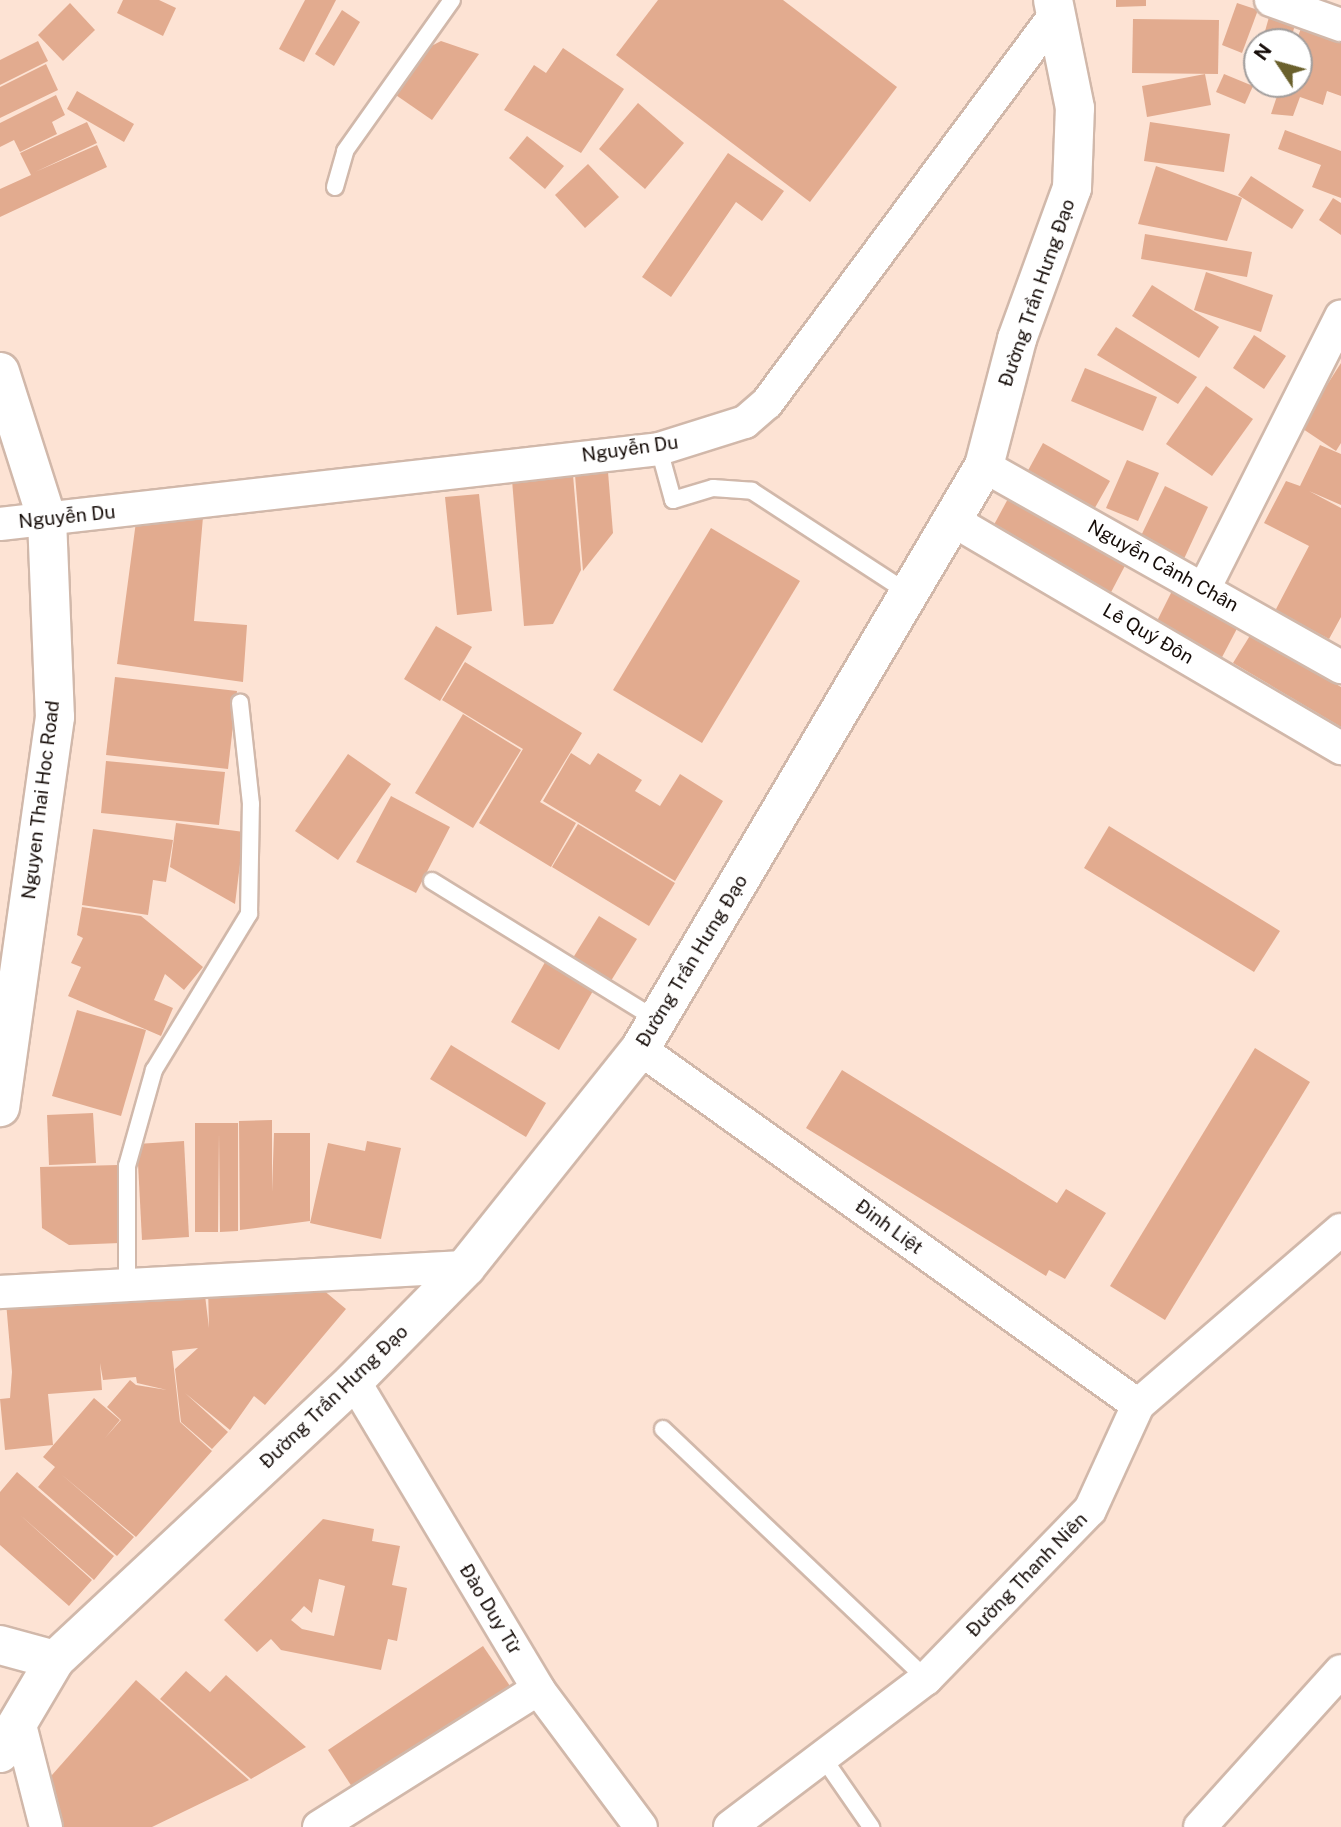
<!DOCTYPE html>
<meta charset="utf-8">
<style>
body{margin:0}
#map{position:relative;width:1341px;height:1827px;overflow:hidden;background:#fde3d4;font-family:"Public Sans",sans-serif}
div>[style]{position:absolute}
[style*='--x']{left:calc(var(--x)*1px);top:calc(var(--y)*1px);width:calc(var(--w)*1px);rotate:calc(var(--a)*1deg)}
.building>*{inset:0;background:#e2ab8f}
.roads{filter:drop-shadow(2px 0 #d1b8aa) drop-shadow(-2px 0 #d1b8aa) drop-shadow(0 2px #d1b8aa) drop-shadow(0 -2px #d1b8aa)}
.lane>*{height:16px;margin:-8px;padding:0 8px;transform-origin:8px;border-radius:8px;background:#fff}
.street>*{height:32px;margin:-16px;padding:0 16px;transform-origin:16px;border-radius:16px;background:#fff}
.secondary>*{height:38px;margin:-19px;padding:0 19px;transform-origin:19px;border-radius:19px;background:#fff}
.primary>*{height:38px;margin:-19px;padding:0 19px;transform-origin:19px;border-radius:19px;background:#fff}
span{translate:-50% -50%;white-space:nowrap;text-align:center;line-height:1.15;-webkit-text-stroke:5px #fff;paint-order:stroke}
.street-label{font-size:19px;color:#160d09}
.north{position:absolute;left:1243px;top:28px;width:70px;height:70px;box-sizing:border-box;background:#fff;border:2px solid #a29e9d;border-radius:50%;rotate:306deg;font-size:19px;font-weight:700;line-height:28px;text-align:center;color:#160d09}
.north::after{content:'';display:block;margin:auto;width:24px;height:32px;background:#6a602c;clip-path:polygon(50% 0,100% 100%,50% 72%,0 100%)}
</style>
<div id="map">
<div class="building">
<div style="clip-path:polygon(123px 0,159px 0,176px 8px,163px 36px,117px 13px)"></div>
<div style="clip-path:polygon(305px 0,336px 0,304px 62px,279px 49px)"></div>
<div style="clip-path:polygon(658px 0,783px 0,897px 87px,810px 202px,616px 55px)"></div>
<div style="clip-path:polygon(1116px 0,1146px 0,1146px 6px,1116px 7px)"></div>
<div style="clip-path:polygon(70px 3px,95px 30px,63px 61px,38px 35px)"></div>
<div style="clip-path:polygon(1237px 3px,1258px 10px,1242px 53px,1222px 45px)"></div>
<div style="clip-path:polygon(342px 10px,360px 22px,334px 66px,315px 54px)"></div>
<div style="clip-path:polygon(1269px 17px,1295px 25px,1290px 42px,1262px 42px)"></div>
<div style="clip-path:polygon(1133px 19px,1219px 20px,1218px 74px,1132px 73px)"></div>
<div style="clip-path:polygon(1304px 20px,1341px 33px,1341px 96px,1327px 91px,1323px 105px,1300px 97px,1293px 116px,1271px 114px,1281px 84px,1299px 84px,1296px 42px)"></div>
<div style="clip-path:polygon(38px 41px,48px 61px,0 85px,0 60px)"></div>
<div style="clip-path:polygon(441px 41px,479px 54px,432px 120px,390px 91px,416px 54px)"></div>
<div style="clip-path:polygon(563px 48px,624px 89px,581px 153px,504px 110px,534px 65px,546px 73px)"></div>
<div style="clip-path:polygon(1256px 58px,1257px 58px,1257px 76px,1251px 74px)"></div>
<div style="clip-path:polygon(46px 64px,58px 90px,0 118px,0 87px)"></div>
<div style="clip-path:polygon(1205px 74px,1211px 105px,1147px 117px,1142px 86px)"></div>
<div style="clip-path:polygon(1224px 74px,1253px 86px,1245px 104px,1216px 92px)"></div>
<div style="clip-path:polygon(77px 91px,134px 124px,124px 142px,67px 109px)"></div>
<div style="clip-path:polygon(56px 95px,65px 115px,52px 122px,57px 134px,20px 152px,14px 140px,0 147px,0 123px)"></div>
<div style="clip-path:polygon(638px 103px,684px 143px,645px 189px,599px 149px)"></div>
<div style="clip-path:polygon(87px 122px,97px 143px,35px 172px,97px 145px,107px 167px,0 217px,0 189px,31px 175px,20px 153px)"></div>
<div style="clip-path:polygon(1150px 122px,1230px 134px,1224px 172px,1144px 161px)"></div>
<div style="clip-path:polygon(1285px 130px,1341px 151px,1341px 198px,1312px 187px,1321px 165px,1278px 149px)"></div>
<div style="clip-path:polygon(527px 136px,564px 166px,545px 189px,509px 158px)"></div>
<div style="clip-path:polygon(728px 153px,784px 191px,762px 221px,736px 202px,671px 297px,642px 277px)"></div>
<div style="clip-path:polygon(588px 164px,619px 197px,585px 228px,555px 195px)"></div>
<div style="clip-path:polygon(1156px 166px,1242px 198px,1227px 241px,1138px 224px)"></div>
<div style="clip-path:polygon(1251px 176px,1304px 210px,1292px 229px,1238px 195px)"></div>
<div style="clip-path:polygon(1333px 198px,1341px 203px,1341px 235px,1319px 220px)"></div>
<div style="clip-path:polygon(1145px 234px,1252px 252px,1247px 277px,1141px 259px)"></div>
<div style="clip-path:polygon(1206px 272px,1273px 295px,1261px 332px,1194px 310px)"></div>
<div style="clip-path:polygon(1152px 285px,1219px 327px,1199px 358px,1132px 316px)"></div>
<div style="clip-path:polygon(1116px 327px,1197px 377px,1178px 404px,1097px 355px)"></div>
<div style="clip-path:polygon(1254px 335px,1286px 356px,1264px 389px,1233px 368px)"></div>
<div style="clip-path:polygon(1341px 363px,1341px 443px,1336px 451px,1300px 427px)"></div>
<div style="clip-path:polygon(1085px 368px,1157px 397px,1143px 431px,1071px 401px)"></div>
<div style="clip-path:polygon(1206px 386px,1253px 419px,1212px 476px,1166px 444px)"></div>
<div style="clip-path:polygon(1043px 443px,1110px 481px,1092px 513px,1025px 476px)"></div>
<div style="clip-path:polygon(1320px 445px,1341px 454px,1341px 505px,1309px 491px,1341px 508px,1341px 617px,1329px 639px,1275px 611px,1309px 546px,1264px 523px,1286px 481px,1300px 486px)"></div>
<div style="clip-path:polygon(1127px 460px,1159px 473px,1138px 521px,1106px 508px)"></div>
<div style="clip-path:polygon(608px 472px,613px 533px,583px 571px,575px 475px)"></div>
<div style="clip-path:polygon(573px 475px,581px 570px,553px 624px,524px 626px,512px 480px)"></div>
<div style="clip-path:polygon(1165px 486px,1208px 507px,1183px 561px,1139px 540px)"></div>
<div style="clip-path:polygon(479px 494px,492px 611px,457px 615px,445px 497px)"></div>
<div style="clip-path:polygon(1010px 495px,1129px 558px,1108px 598px,989px 534px)"></div>
<div style="clip-path:polygon(137px 514px,203px 517px,194px 621px,247px 625px,243px 682px,117px 664px)"></div>
<div style="clip-path:polygon(711px 528px,800px 581px,702px 743px,613px 690px)"></div>
<div style="clip-path:polygon(1174px 587px,1241px 621px,1220px 661px,1154px 627px)"></div>
<div style="clip-path:polygon(436px 626px,472px 647px,440px 701px,404px 679px)"></div>
<div style="clip-path:polygon(1251px 634px,1341px 687px,1341px 727px,1233px 663px)"></div>
<div style="clip-path:polygon(465px 662px,582px 733px,540px 802px,576px 823px,551px 867px,479px 823px,523px 749px,442px 700px)"></div>
<div style="clip-path:polygon(115px 677px,237px 691px,228px 769px,106px 755px)"></div>
<div style="clip-path:polygon(463px 714px,521px 750px,473px 828px,415px 793px)"></div>
<div style="clip-path:polygon(571px 753px,590px 765px,598px 753px,642px 780px,635px 791px,660px 806px,680px 774px,723px 801px,675px 881px,543px 801px)"></div>
<div style="clip-path:polygon(348px 754px,391px 784px,338px 860px,295px 831px)"></div>
<div style="clip-path:polygon(106px 761px,225px 772px,219px 825px,101px 813px)"></div>
<div style="clip-path:polygon(391px 796px,450px 827px,416px 893px,356px 862px)"></div>
<div style="clip-path:polygon(176px 823px,244px 832px,235px 904px,170px 867px)"></div>
<div style="clip-path:polygon(578px 824px,675px 883px,649px 926px,552px 867px)"></div>
<div style="clip-path:polygon(1109px 826px,1280px 931px,1254px 972px,1084px 868px)"></div>
<div style="clip-path:polygon(93px 829px,173px 840px,166px 882px,153px 880px,148px 915px,82px 905px)"></div>
<div style="clip-path:polygon(82px 907px,141px 916px,203px 967px,184px 990px,165px 974px,154px 1000px,173px 1008px,161px 1036px,68px 996px,81px 967px,71px 963px,83px 938px,77px 935px)"></div>
<div style="clip-path:polygon(599px 916px,637px 939px,609px 984px,571px 961px)"></div>
<div style="clip-path:polygon(548px 957px,597px 984px,559px 1050px,511px 1022px)"></div>
<div style="clip-path:polygon(77px 1010px,146px 1030px,121px 1116px,52px 1096px)"></div>
<div style="clip-path:polygon(451px 1045px,546px 1103px,526px 1137px,430px 1079px)"></div>
<div style="clip-path:polygon(1255px 1048px,1310px 1082px,1165px 1320px,1110px 1286px)"></div>
<div style="clip-path:polygon(842px 1070px,1057px 1203px,1066px 1189px,1106px 1213px,1065px 1279px,1049px 1270px,1046px 1276px,806px 1128px)"></div>
<div style="clip-path:polygon(93px 1113px,96px 1163px,49px 1165px,47px 1115px)"></div>
<div style="clip-path:polygon(272px 1120px,272px 1192px,274px 1133px,310px 1133px,310px 1221px,240px 1230px,239px 1121px)"></div>
<div style="clip-path:polygon(195px 1123px,238px 1123px,238px 1231px,220px 1232px,219px 1133px,218px 1232px,195px 1232px)"></div>
<div style="clip-path:polygon(184px 1141px,189px 1237px,142px 1240px,137px 1144px)"></div>
<div style="clip-path:polygon(367px 1141px,401px 1148px,381px 1239px,310px 1223px,328px 1143px,365px 1151px)"></div>
<div style="clip-path:polygon(118px 1165px,120px 1243px,69px 1245px,42px 1228px,40px 1167px)"></div>
<div style="clip-path:polygon(204px 1287px,209px 1328px,208px 1287px,322px 1289px,346px 1309px,265px 1405px,254px 1396px,230px 1430px,185px 1393px,228px 1432px,212px 1449px,181px 1422px,175px 1369px,198px 1348px,172px 1351px,180px 1422px,212px 1451px,136px 1537px,61px 1474px,134px 1537px,117px 1556px,38px 1487px,55px 1467px,43px 1457px,94px 1398px,120px 1420px,105px 1438px,121px 1420px,107px 1407px,130px 1380px,136px 1385px,167px 1390px,137px 1383px,136px 1377px,103px 1380px,100px 1363px,102px 1390px,48px 1394px,53px 1445px,5px 1450px,0 1399px,10px 1398px,12px 1372px,6px 1302px)"></div>
<div style="clip-path:polygon(17px 1472px,114px 1556px,94px 1580px,19px 1514px,92px 1580px,69px 1606px,0 1545px,0 1492px)"></div>
<div style="clip-path:polygon(evenodd,323px 1519px,374px 1529px,372px 1541px,400px 1546px,392px 1585px,407px 1588px,397px 1641px,388px 1639px,381px 1670px,281px 1650px,271px 1639px,257px 1652px,224px 1620px,323px 1519px,319px 1579px,345px 1586px,334px 1636px,302px 1629px,291px 1620px,304px 1606px,312px 1613px,319px 1579px)"></div>
<div style="clip-path:polygon(483px 1646px,512px 1689px,356px 1793px,328px 1750px)"></div>
<div style="clip-path:polygon(186px 1671px,210px 1692px,226px 1675px,306px 1747px,251px 1779px,160px 1699px)"></div>
<div style="clip-path:polygon(136px 1680px,249px 1780px,152px 1827px,57px 1827px,47px 1796px,52px 1775px)"></div>
</div>
<div class="roads">
<div class="lane">
<div style="--x:335;--y:187;--w:37;--a:-74"></div>
<div style="--x:345;--y:151;--w:185;--a:-54.7"></div>
<div style="--x:659;--y:449;--w:53;--a:74.6"></div>
<div style="--x:673;--y:500;--w:42;--a:-16.7"></div>
<div style="--x:713;--y:488;--w:39;--a:4"></div>
<div style="--x:752;--y:491;--w:189;--a:33.1"></div>
<div style="--x:432;--y:881;--w:264;--a:31.7"></div>
<div style="--x:127;--y:1285;--w:119;--a:-90"></div>
<div style="--x:127;--y:1166;--w:100;--a:-74.3"></div>
<div style="--x:154;--y:1070;--w:183;--a:-58.7"></div>
<div style="--x:249;--y:914;--w:110;--a:-89"></div>
<div style="--x:251;--y:804;--w:102;--a:-96.2"></div>
<div style="--x:663;--y:1429;--w:363;--a:43.5"></div>
<div style="--x:824;--y:1759;--w:83;--a:55.3"></div>
</div>
<div class="street">
<div style="--x:1271;--y:0;--w:74;--a:19.7"></div>
<div style="--x:984;--y:466;--w:410;--a:29.4"></div>
<div style="--x:954;--y:521;--w:449;--a:30.4"></div>
<div style="--x:0;--y:524;--w:663;--a:-6.49"></div>
<div style="--x:659;--y:449;--w:90;--a:-17.4"></div>
<div style="--x:745;--y:422;--w:29;--a:-41"></div>
<div style="--x:767;--y:403;--w:486;--a:-53.4"></div>
<div style="--x:1204;--y:589;--w:305;--a:-63.3"></div>
<div style="--x:640;--y:1049;--w:612;--a:35.56"></div>
<div style="--x:0;--y:1292;--w:467;--a:-3.1"></div>
<div style="--x:354;--y:1381;--w:359;--a:59.1"></div>
<div style="--x:538;--y:1689;--w:172;--a:53.3"></div>
<div style="--x:19;--y:1721;--w:109;--a:75.7"></div>
<div style="--x:319;--y:1827;--w:259;--a:-32.2"></div>
<div style="--x:730;--y:1827;--w:246;--a:-37.1"></div>
<div style="--x:926;--y:1679;--w:235;--a:-45.9"></div>
<div style="--x:1090;--y:1510;--w:115;--a:-65.4"></div>
<div style="--x:1138;--y:1405;--w:268;--a:-40.8"></div>
<div style="--x:1200;--y:1827;--w:210;--a:-47.9"></div>
</div>
<div class="secondary">
<div style="--x:0;--y:1645;--w:57;--a:15.3"></div>
<div style="--x:0;--y:1753;--w:108;--a:-59.4"></div>
<div style="--x:55;--y:1660;--w:409;--a:-43"></div>
<div style="--x:354;--y:1381;--w:160;--a:-45.5"></div>
<div style="--x:466;--y:1267;--w:279;--a:-51.4"></div>
<div style="--x:640;--y:1049;--w:677;--a:-59.46"></div>
<div style="--x:984;--y:466;--w:131;--a:-75.4"></div>
<div style="--x:1017;--y:339;--w:161;--a:-70"></div>
<div style="--x:1072;--y:188;--w:80;--a:-87.9"></div>
<div style="--x:1075;--y:108;--w:110;--a:-101.5"></div>
</div>
<div class="primary">
<div style="--x:0;--y:372;--w:154;--a:72.3"></div>
<div style="--x:47;--y:519;--w:198;--a:87.7"></div>
<div style="--x:55;--y:717;--w:394;--a:98"></div>
</div>
</div>
<div class="street-label">
<span style="left:1037px;top:293px;rotate:-71deg">Đường Trần Hưng Đạo</span>
<span style="left:630px;top:449px;rotate:-8deg">Nguyễn Du</span>
<span style="left:67px;top:517px;rotate:-6deg">Nguyễn Du</span>
<span style="left:1163px;top:566px;rotate:29deg">Nguyễn Cảnh Chân</span>
<span style="left:1148px;top:634px;rotate:30deg">Lê Quý Đôn</span>
<span style="left:41px;top:800px;rotate:-83deg">Nguyen Thai Hoc Road</span>
<span style="left:692px;top:961px;rotate:-59deg">Đường Trần Hưng Đạo</span>
<span style="left:889px;top:1227px;rotate:36deg">Đinh Liệt</span>
<span style="left:334px;top:1397px;rotate:-44deg">Đường Trần Hưng Đạo</span>
<span style="left:1027px;top:1575px;rotate:-46deg">Đường Thanh Niên</span>
<span style="left:490px;top:1609px;rotate:59deg">Đào Duy Từ</span>
</div>
<div class="north">N</div>
</div>
